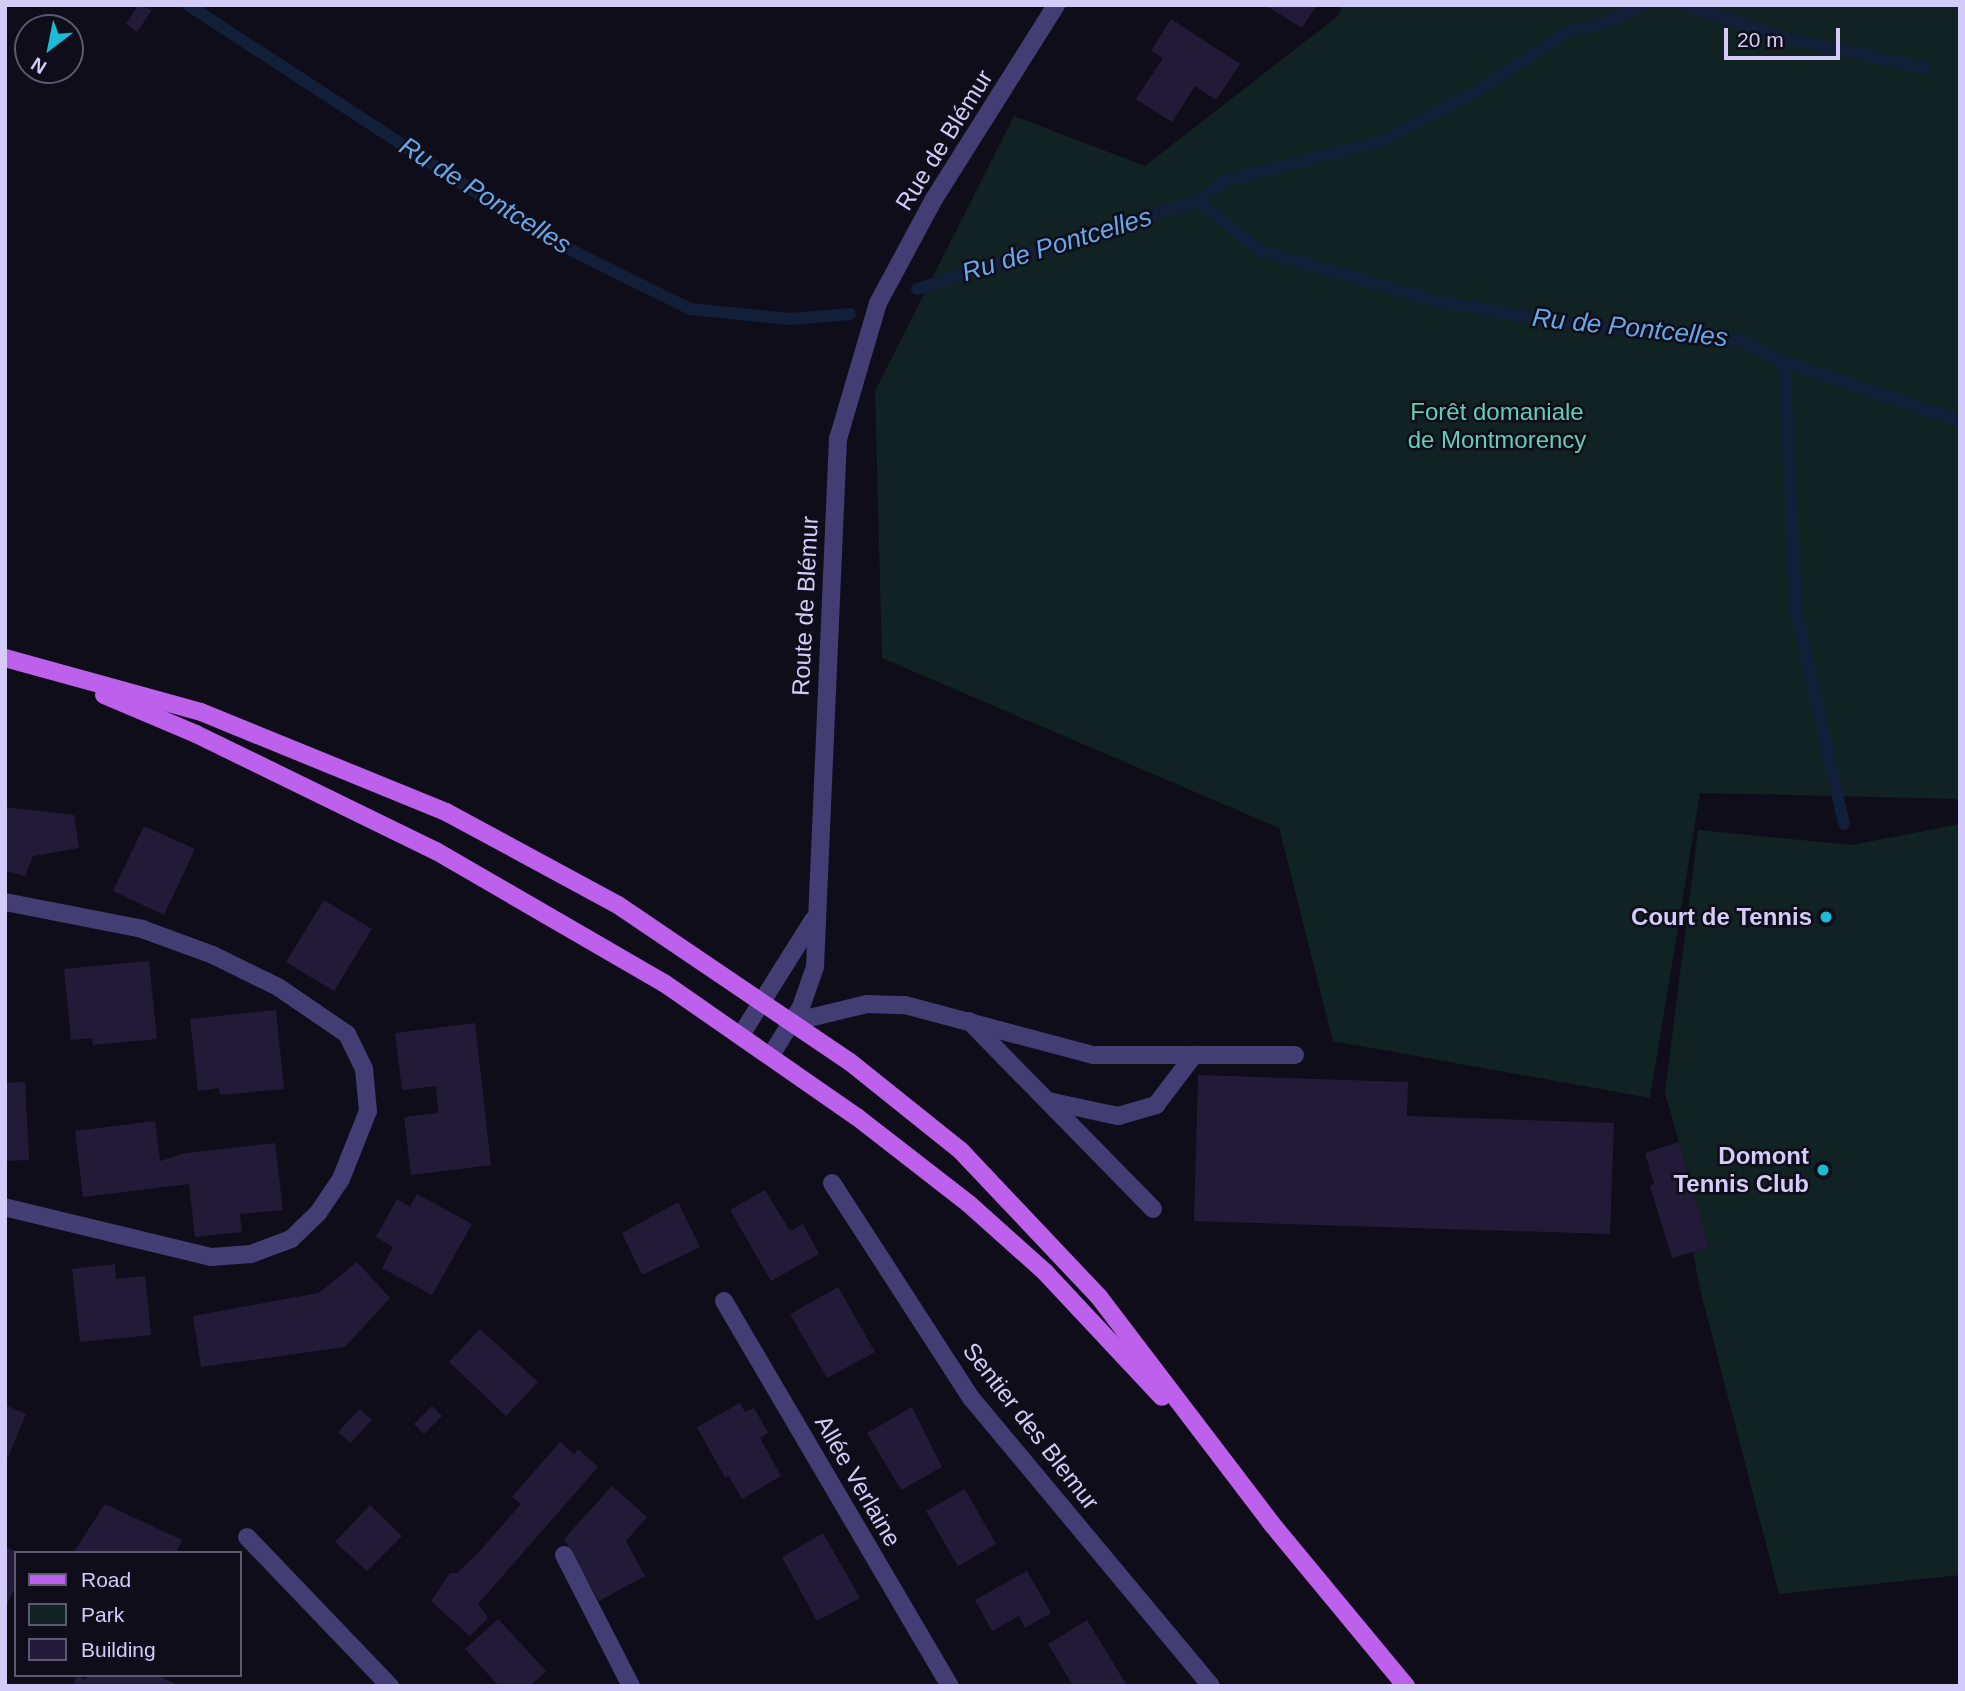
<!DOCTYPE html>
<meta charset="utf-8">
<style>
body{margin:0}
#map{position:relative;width:1965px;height:1691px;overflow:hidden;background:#0f0d19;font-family:Helvetica,sans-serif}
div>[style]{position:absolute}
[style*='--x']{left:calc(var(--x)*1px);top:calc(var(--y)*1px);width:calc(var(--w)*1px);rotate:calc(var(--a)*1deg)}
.green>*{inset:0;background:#112223}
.stream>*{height:12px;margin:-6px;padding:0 6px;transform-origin:6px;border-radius:6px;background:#111f39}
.building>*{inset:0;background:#221b38}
.minor>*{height:18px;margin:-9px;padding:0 9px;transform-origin:9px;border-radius:9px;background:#423d73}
.major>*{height:18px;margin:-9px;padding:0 9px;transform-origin:9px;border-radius:9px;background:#bd60eb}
.dots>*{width:19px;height:19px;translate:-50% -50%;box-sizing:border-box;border:4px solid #0f0d19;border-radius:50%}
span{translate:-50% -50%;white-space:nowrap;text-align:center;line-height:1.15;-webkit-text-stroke:5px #0f0d19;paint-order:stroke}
.street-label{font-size:24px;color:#d3ccf8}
.park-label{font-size:24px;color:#62ceb7}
.poi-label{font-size:24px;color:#d3ccf8;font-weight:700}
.right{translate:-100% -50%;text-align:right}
.water-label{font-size:26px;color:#67a8eb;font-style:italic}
.frame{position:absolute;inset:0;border:7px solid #d3ccf8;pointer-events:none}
.legend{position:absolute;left:14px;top:1551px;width:228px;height:126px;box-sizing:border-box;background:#0f0d19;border:2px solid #5d5972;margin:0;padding:9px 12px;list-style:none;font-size:21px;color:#d3ccf8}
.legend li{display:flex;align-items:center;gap:14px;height:35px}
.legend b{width:35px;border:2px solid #5d5972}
.north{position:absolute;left:14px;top:14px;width:70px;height:70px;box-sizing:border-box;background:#0f0d19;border:2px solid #5d5972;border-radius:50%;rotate:212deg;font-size:19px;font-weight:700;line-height:28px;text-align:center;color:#d3ccf8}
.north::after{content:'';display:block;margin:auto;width:24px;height:32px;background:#1bbbd5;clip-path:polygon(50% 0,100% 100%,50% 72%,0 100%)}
.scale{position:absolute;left:1724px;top:28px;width:116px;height:32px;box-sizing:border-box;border:4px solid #d3ccf8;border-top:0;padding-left:9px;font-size:21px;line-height:24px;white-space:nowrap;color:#d3ccf8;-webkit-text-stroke:5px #0f0d19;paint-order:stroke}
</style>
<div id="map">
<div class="green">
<div style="clip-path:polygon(1343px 5px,1960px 5px,1960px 799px,1700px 793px,1650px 1098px,1333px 1041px,1279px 828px,882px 658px,875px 391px,1014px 116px,1145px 166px,1338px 16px)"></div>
<div style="clip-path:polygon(1960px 824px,1960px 1575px,1779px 1594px,1700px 1289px,1693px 1252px,1709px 1247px,1665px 1093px,1698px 830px,1852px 845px)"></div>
</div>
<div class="stream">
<div style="--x:188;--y:5;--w:419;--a:33.1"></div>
<div style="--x:539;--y:234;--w:169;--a:26.4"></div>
<div style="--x:690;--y:309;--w:100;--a:5.7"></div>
<div style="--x:790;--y:319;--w:60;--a:-4.8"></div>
<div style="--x:1684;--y:5;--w:114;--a:17.8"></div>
<div style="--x:1793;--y:40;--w:136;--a:11.9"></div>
<div style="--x:1197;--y:201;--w:34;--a:-37"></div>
<div style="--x:1224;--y:181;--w:163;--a:-14.2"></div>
<div style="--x:1382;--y:141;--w:105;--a:-27.8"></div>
<div style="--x:1475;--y:92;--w:110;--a:-33.1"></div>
<div style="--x:1567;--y:32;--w:43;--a:-13.4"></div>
<div style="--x:1609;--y:22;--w:37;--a:-27"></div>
<div style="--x:917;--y:289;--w:294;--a:-17.4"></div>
<div style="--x:1197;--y:201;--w:81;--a:38"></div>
<div style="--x:1261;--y:251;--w:182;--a:15.9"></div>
<div style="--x:1436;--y:301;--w:156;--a:9.6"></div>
<div style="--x:1590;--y:327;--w:154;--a:5.2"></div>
<div style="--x:1743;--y:341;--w:46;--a:27.1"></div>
<div style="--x:1784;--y:362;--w:249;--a:87.2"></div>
<div style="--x:1796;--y:611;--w:218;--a:77.3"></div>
<div style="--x:1784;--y:362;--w:186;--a:18.5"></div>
</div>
<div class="building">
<div style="clip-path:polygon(138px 5px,152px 10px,137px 32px,126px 24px)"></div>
<div style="clip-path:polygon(1265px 5px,1317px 5px,1302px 28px)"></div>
<div style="clip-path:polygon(1171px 19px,1240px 64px,1216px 100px,1195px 86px,1172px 122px,1136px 99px,1163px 58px,1151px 51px)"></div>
<div style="clip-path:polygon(5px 807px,74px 815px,79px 848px,33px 856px,25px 876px,5px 871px)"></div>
<div style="clip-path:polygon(144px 826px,195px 849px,164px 915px,113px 891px)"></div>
<div style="clip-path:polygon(324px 900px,372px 929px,334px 991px,286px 962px)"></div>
<div style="clip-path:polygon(149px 961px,157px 1039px,93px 1045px,92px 1038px,71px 1040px,64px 969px)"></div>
<div style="clip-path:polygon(276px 1010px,284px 1089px,221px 1095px,218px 1088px,198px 1091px,190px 1019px)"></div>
<div style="clip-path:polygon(475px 1023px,491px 1165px,411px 1175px,404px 1117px,438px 1113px,437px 1099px,436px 1086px,402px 1090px,395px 1033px)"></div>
<div style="clip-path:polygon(1198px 1075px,1408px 1082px,1407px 1116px,1614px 1123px,1610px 1234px,1194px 1221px)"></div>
<div style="clip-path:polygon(25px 1082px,29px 1160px,5px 1161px,5px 1083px)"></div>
<div style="clip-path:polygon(155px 1121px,160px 1161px,186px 1153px,275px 1143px,283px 1210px,240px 1214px,242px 1232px,195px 1237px,189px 1184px,83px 1197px,75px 1131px)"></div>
<div style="clip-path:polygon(1679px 1142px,1709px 1247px,1672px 1258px,1650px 1186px,1654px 1184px,1645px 1153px)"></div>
<div style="clip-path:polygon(765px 1190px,790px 1231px,803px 1224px,819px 1254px,771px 1281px,730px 1210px)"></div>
<div style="clip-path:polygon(417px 1194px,472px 1224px,432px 1295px,382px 1268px,393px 1247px,376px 1237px,397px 1199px,410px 1207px)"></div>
<div style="clip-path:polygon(678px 1202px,700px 1247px,642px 1275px,622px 1233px)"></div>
<div style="clip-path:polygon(357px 1262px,390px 1298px,345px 1347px,201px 1367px,193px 1316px,319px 1293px)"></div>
<div style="clip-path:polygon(115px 1264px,116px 1279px,145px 1276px,151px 1335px,80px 1342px,72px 1269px)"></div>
<div style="clip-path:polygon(838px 1287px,875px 1352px,827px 1378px,790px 1314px)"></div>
<div style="clip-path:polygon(480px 1329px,538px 1382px,506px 1416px,449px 1362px)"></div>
<div style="clip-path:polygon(740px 1403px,745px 1412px,754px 1408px,768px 1433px,760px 1438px,781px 1476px,742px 1499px,729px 1476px,725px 1478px,697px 1427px)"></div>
<div style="clip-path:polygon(5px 1405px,26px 1414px,8px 1457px,5px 1456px)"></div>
<div style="clip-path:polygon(432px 1406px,442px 1416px,424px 1434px,414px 1424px)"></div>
<div style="clip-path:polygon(912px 1407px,942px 1467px,901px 1490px,867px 1433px)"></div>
<div style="clip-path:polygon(360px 1409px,372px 1420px,350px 1443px,338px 1432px)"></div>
<div style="clip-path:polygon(560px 1442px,574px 1454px,578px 1449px,598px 1467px,478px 1604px,488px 1618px,470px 1636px,431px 1601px,450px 1573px,457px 1573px,479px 1552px,521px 1504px,512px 1497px)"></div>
<div style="clip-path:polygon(612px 1486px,647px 1517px,626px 1541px,645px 1576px,599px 1601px,564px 1539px)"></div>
<div style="clip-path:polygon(965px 1489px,996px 1544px,958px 1566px,926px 1511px)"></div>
<div style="clip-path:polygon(105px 1504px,182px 1540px,176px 1553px,73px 1553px)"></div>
<div style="clip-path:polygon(370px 1505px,402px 1536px,367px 1571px,335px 1542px)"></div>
<div style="clip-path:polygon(823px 1533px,860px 1598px,817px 1621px,782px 1557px)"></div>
<div style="clip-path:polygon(5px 1547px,16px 1551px,16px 1586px,5px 1608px)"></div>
<div style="clip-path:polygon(1027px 1571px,1051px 1613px,1025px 1628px,1019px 1616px,992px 1631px,975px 1600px)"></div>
<div style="clip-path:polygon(498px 1619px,546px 1671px,530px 1686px,499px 1686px,465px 1649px)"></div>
<div style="clip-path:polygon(1087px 1620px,1126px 1684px,1123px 1686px,1073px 1686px,1048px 1644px)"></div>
<div style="clip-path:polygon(87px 1675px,158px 1675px,179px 1686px,72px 1686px,77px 1676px,85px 1680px)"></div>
</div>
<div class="minor">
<div style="--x:5;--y:902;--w:140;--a:11.1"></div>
<div style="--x:142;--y:929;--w:76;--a:20.1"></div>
<div style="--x:213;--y:955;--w:72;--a:26.2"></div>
<div style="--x:278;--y:987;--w:83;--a:34.3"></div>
<div style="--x:347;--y:1034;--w:39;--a:64"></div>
<div style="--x:364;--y:1069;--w:42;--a:84.6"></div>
<div style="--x:368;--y:1111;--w:73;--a:111.7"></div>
<div style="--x:341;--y:1179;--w:41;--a:124.1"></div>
<div style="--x:318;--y:1213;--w:37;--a:136"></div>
<div style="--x:291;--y:1239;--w:43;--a:159.4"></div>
<div style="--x:251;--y:1254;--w:40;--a:175.7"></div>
<div style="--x:211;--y:1257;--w:212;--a:-166.4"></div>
<div style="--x:969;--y:1021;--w:263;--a:45.6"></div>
<div style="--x:793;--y:1022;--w:76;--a:-13.7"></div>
<div style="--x:867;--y:1004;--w:38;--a:2"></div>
<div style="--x:905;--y:1005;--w:195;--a:14.9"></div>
<div style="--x:1093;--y:1055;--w:202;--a:0"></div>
<div style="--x:741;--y:1035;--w:136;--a:-57.9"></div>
<div style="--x:771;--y:1055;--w:57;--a:-58"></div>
<div style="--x:801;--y:1007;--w:42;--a:-70.7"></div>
<div style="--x:815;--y:967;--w:529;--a:-87.51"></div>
<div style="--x:838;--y:439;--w:142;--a:-73.6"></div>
<div style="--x:878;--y:303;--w:118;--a:-61.7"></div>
<div style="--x:934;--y:199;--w:229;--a:-57.8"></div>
<div style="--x:1048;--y:1101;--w:72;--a:12.1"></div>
<div style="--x:1118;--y:1116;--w:40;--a:-16"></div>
<div style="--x:1156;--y:1105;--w:63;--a:-52.8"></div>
<div style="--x:832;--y:1183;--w:257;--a:57.1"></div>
<div style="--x:972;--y:1399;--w:373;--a:50.2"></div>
<div style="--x:724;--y:1301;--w:446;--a:59.6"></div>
<div style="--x:247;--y:1537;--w:207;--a:46.2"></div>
<div style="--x:564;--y:1555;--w:147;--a:62.9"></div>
</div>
<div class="major">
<div style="--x:5;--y:658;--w:203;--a:15.4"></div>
<div style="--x:201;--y:712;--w:265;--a:22.2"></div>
<div style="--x:446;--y:812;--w:196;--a:28.4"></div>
<div style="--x:618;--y:905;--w:280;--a:34.1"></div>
<div style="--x:850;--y:1062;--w:142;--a:38.7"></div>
<div style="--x:961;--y:1151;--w:201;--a:46.6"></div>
<div style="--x:1099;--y:1297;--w:284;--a:52.7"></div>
<div style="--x:1271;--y:1523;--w:212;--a:50.4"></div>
<div style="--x:104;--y:695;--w:100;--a:23"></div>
<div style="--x:196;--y:734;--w:267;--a:26"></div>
<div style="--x:436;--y:851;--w:263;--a:30.1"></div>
<div style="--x:664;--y:983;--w:235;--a:34.8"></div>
<div style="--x:857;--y:1117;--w:142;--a:37.8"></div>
<div style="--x:969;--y:1204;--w:102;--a:41.8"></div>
<div style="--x:1045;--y:1272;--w:171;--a:46.9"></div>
</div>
<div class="dots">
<div style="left:1826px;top:917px;background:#1bbbd5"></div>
<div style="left:1823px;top:1170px;background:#1bbbd5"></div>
</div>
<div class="street-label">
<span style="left:944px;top:140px;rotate:-58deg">Rue de Blémur</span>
<span style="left:805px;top:606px;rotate:-87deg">Route de Blémur</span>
<span style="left:1031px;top:1426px;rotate:52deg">Sentier des Blemur</span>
<span style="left:858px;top:1481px;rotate:60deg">Allée Verlaine</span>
</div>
<div class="park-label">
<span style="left:1497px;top:426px">Forêt domaniale<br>de Montmorency</span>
</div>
<div class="poi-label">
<span class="right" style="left:1812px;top:917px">Court de Tennis</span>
<span class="right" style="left:1809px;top:1170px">Domont<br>Tennis Club</span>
</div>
<div class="water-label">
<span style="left:485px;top:196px;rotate:32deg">Ru de Pontcelles</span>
<span style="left:1057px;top:245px;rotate:-17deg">Ru de Pontcelles</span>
<span style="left:1630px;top:328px;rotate:6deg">Ru de Pontcelles</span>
</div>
<div class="frame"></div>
<ul class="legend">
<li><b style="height:9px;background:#bd60eb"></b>Road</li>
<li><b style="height:19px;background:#112223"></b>Park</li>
<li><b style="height:19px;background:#221b38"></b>Building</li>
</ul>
<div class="north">N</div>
<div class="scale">20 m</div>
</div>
